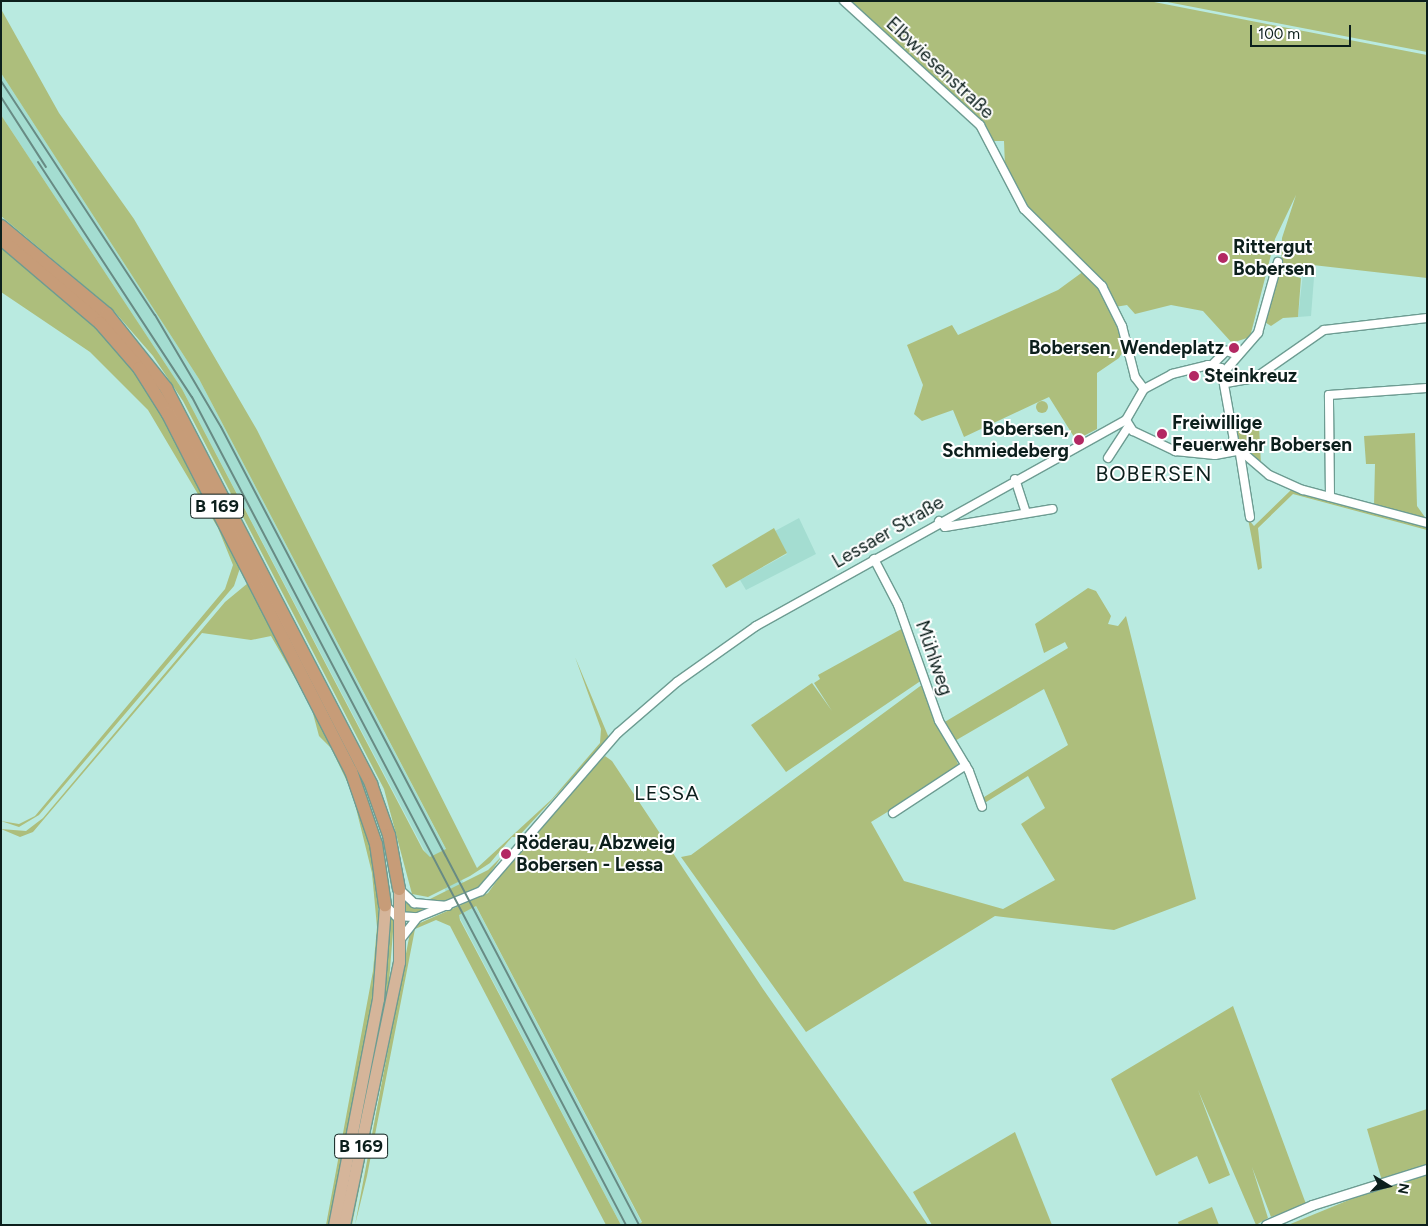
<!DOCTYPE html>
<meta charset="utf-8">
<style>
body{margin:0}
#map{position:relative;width:1428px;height:1226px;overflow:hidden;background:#b9eae0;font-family:Figtree,sans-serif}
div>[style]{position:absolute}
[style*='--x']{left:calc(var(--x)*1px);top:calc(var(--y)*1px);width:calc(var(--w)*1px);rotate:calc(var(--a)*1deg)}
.built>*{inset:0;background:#a4ddd1}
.green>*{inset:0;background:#adbe7c}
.round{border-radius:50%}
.roads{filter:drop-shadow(1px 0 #6d9c92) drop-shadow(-1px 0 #6d9c92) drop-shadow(0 1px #6d9c92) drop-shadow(0 -1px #6d9c92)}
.minor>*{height:8px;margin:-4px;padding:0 4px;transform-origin:4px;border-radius:4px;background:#fff}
.tertiary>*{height:9px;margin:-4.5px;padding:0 4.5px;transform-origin:4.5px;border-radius:4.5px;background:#fff}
.primary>*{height:11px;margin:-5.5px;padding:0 5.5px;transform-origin:5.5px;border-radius:5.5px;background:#d5b59a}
.trunk>*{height:12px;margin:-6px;padding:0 6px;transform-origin:6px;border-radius:6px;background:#c79c78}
.rail>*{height:2px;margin:-1px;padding:0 1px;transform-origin:1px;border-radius:1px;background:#688b84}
.dots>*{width:14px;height:14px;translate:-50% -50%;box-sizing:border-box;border:2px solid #fff;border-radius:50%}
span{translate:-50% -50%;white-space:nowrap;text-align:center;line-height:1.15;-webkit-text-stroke:4px #fff;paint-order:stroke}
.shield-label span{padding:1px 4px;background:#fff;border:1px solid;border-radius:4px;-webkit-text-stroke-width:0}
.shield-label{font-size:18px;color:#0c1f1c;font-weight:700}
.street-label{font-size:19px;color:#0c1f1c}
.poi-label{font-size:19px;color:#0c1f1c;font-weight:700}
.left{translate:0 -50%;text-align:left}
.right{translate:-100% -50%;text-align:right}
.neighbourhood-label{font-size:20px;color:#0c1f1c;letter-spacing:1px}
.quarter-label{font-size:21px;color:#0c1f1c;letter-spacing:1px}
.frame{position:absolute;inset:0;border:2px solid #0c1f1c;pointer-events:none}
.north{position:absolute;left:1363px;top:1161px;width:50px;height:50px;-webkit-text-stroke:4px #fff;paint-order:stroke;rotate:100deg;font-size:14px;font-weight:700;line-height:20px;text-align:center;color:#0c1f1c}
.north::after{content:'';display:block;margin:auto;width:18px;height:22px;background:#0c1f1c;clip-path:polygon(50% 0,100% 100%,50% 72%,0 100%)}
.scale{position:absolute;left:1250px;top:25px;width:101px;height:22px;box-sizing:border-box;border:2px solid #0c1f1c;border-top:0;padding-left:6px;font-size:15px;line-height:18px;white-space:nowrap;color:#0c1f1c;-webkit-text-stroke:4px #fff;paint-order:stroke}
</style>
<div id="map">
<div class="built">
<div style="clip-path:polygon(1px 73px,199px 379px,643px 1225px,621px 1225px,182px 389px,1px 115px)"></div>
<div style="clip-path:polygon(1304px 264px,1315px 265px,1311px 316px,1298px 317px)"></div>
<div style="clip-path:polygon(799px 518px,816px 554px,746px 590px,740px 580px,787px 554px,775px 531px)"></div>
</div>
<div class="green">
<div style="clip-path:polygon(846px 1px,1149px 1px,1427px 55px,1427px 278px,1304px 264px,1302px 273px,1281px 270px,1282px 238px,1296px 195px,1275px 239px,1250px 337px,1232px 343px,1203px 311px,1171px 305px,1135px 314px,1127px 305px,1115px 307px,1105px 286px,1026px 209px,1005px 167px,1004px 141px,993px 141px,977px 118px)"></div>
<div style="clip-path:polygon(1162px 1px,1421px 1px,1427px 3px,1427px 52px)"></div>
<div style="clip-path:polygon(1px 9px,59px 113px,134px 219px,257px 430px,477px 868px,552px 799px,600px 743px,601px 729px,575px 657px,609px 738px,518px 837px,512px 837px,490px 863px,470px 876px,428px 897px,412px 894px,384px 789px,183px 401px,153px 356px,113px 310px,1px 216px,1px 115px,182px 389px,423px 850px,430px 857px,446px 849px,199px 379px,1px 73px)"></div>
<div style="clip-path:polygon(1px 245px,44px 278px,120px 349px,158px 404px,241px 565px,234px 586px,39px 815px,19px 827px,1px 821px,19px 824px,35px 816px,225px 589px,233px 565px,218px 528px,148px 410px,90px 352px,1px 292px)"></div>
<div style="clip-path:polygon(1084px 271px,1101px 289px,1116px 317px,1125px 348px,1119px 358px,1097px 373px,1097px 429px,1076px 440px,1049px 397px,964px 437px,953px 410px,922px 421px,914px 414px,923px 385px,907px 345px,952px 325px,958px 335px,1058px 290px)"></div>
<div style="clip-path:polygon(1285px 274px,1301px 278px,1298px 317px,1283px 318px,1271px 326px,1263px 321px,1276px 276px)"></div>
<div class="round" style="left:1036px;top:401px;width:12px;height:12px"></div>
<div style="clip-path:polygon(1259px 426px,1261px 465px,1241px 447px,1236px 430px)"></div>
<div style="clip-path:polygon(1415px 433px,1417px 506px,1427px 520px,1374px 506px,1375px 464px,1366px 464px,1364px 436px)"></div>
<div style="clip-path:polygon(1292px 489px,1427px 526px,1427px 530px,1293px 494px,1258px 528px,1262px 568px,1258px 570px,1248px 519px,1254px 526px)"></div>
<div style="clip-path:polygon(774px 528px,787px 553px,726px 588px,712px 565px)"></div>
<div style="clip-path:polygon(248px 583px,342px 761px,372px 850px,378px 901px,378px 971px,330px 1225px,326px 1225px,373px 971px,377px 927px,372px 873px,352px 792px,331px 748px,319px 736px,311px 706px,271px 636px,251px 640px,202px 633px,33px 832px,20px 837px,1px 829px,26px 831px,43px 818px,225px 602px)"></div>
<div style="clip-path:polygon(1088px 588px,1096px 591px,1111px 616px,1108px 624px,1118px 626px,1126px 616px,1196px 899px,1114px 930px,995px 916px,806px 1032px,681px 857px,691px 855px,923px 684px,958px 764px,956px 770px,871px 822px,904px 881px,1003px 909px,1055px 880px,1021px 824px,1045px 808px,1028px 776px,983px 804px,981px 799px,1068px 745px,1044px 689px,953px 742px,943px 723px,1068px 648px,1065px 642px,1044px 653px,1035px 624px)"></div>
<div style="clip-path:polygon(905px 627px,922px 680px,786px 772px,751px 725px,812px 683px,832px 711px,814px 683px,820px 679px,818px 675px)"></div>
<div style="clip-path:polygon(605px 756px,612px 761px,763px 989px,928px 1225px,638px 1225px,642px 1222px,476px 906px,459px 915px,460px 920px,621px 1225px,606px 1225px,450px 926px,436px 920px,415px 929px,367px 1176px,355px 1225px,411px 927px,488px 893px,523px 844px)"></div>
<div style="clip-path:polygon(502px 856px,479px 889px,444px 903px,426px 901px,488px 870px)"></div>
<div style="clip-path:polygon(403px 896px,422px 908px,423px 913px,406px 913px)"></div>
<div style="clip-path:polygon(388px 915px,394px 919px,389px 982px,340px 1225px,384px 987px)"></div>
<div style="clip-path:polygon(1233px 1006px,1306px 1204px,1271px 1217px,1252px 1167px,1268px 1218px,1256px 1225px,1198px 1090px,1230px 1175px,1209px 1184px,1197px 1156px,1156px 1176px,1111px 1079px)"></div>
<div style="clip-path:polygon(384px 1064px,352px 1225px,348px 1225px,381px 1072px)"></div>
<div style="clip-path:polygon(1427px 1109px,1427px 1166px,1382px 1181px,1367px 1129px)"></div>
<div style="clip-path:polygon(1015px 1132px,1052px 1225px,932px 1225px,913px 1192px)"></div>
<div style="clip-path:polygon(1427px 1173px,1427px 1225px,1288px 1225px,1383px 1186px)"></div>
<div style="clip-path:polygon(1212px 1207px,1219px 1225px,1179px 1225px,1178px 1222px)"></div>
</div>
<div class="roads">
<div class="minor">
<div style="--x:844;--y:1;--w:184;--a:42.4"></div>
<div style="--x:980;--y:125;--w:95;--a:62.4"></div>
<div style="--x:1024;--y:209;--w:110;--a:44.6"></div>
<div style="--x:1102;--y:286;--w:45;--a:63.4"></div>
<div style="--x:1122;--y:326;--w:53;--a:75.7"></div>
<div style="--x:1135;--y:377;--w:15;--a:53"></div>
<div style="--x:1212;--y:365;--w:20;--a:-45"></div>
<div style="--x:1226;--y:351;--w:13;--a:18"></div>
<div style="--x:1224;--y:372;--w:52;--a:-48.9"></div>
<div style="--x:1258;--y:333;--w:74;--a:-74.3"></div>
<div style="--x:1226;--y:383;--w:29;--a:-10"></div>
<div style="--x:1255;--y:378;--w:84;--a:-34.8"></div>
<div style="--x:1324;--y:330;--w:104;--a:-6.6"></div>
<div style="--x:1126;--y:420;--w:13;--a:58"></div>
<div style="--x:1133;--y:431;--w:47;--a:25.5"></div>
<div style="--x:1175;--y:451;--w:40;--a:5.7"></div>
<div style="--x:1215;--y:455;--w:22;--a:-10"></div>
<div style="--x:1240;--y:454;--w:64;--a:81"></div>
<div style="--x:1108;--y:458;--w:38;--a:-57"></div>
<div style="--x:1015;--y:479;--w:35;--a:72"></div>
<div style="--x:1330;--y:497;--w:102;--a:-90.6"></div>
<div style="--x:1329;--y:395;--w:98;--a:-4.1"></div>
<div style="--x:939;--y:521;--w:8;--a:45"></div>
<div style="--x:945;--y:527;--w:109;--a:-9.5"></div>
<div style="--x:874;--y:559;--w:52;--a:62.4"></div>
<div style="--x:898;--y:605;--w:123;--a:70.5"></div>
<div style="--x:939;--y:721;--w:58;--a:59"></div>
<div style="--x:969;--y:771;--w:38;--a:70"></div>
<div style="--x:893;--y:813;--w:87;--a:-33.3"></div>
<div style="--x:399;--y:889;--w:21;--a:43"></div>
<div style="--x:414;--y:903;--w:34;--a:5"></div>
<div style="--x:385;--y:905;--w:16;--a:45"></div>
<div style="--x:396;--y:916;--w:22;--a:3"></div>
<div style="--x:418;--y:917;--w:68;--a:-22.4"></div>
<div style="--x:481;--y:891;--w:209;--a:-49.1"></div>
<div style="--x:618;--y:733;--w:78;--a:-40.8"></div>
<div style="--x:677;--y:682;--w:97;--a:-35.3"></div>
<div style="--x:756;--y:626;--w:423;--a:-29.1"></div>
<div style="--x:1126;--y:420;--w:36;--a:-60"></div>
<div style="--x:1144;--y:389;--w:32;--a:-28"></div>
<div style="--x:1172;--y:374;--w:37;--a:-14"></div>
<div style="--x:1208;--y:365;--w:13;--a:13"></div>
<div style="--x:1221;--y:368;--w:79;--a:79.8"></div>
<div style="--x:1235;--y:446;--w:45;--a:40.5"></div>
<div style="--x:1269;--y:475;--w:37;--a:24"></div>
<div style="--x:1303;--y:490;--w:128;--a:14.9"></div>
<div style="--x:400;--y:940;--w:29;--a:-52"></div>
</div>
<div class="tertiary">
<div style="--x:1266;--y:1225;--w:50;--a:-23.5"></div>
<div style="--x:1312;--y:1205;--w:121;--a:-17.4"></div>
</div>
<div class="primary">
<div style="--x:334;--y:1225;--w:230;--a:-79"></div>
<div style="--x:378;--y:999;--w:94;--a:-85.7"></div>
<div style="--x:344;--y:1225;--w:269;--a:-78.2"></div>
<div style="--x:399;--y:962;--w:73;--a:-90"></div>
</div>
<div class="trunk">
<div style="--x:1;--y:226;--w:138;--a:39.7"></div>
<div style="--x:107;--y:314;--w:95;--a:51.4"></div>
<div style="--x:166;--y:388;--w:446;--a:62.6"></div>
<div style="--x:371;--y:784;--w:54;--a:70.6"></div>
<div style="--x:389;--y:835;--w:55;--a:79.5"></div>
<div style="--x:1;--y:239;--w:130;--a:40.3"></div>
<div style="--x:100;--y:323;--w:60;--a:49.1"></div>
<div style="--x:139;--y:368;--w:54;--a:57.8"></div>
<div style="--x:168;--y:414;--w:401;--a:62.9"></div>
<div style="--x:351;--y:771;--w:77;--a:71.1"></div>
<div style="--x:376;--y:844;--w:62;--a:81.6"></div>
</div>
</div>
<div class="rail">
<div style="--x:1;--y:81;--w:280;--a:56.7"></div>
<div style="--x:155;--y:315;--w:130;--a:59.5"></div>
<div style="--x:221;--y:427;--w:901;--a:62.35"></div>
<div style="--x:1;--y:97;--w:83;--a:57.3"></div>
<div style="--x:38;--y:162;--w:281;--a:56.8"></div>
<div style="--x:192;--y:397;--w:935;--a:62.34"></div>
</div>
<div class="dots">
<div style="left:1223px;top:258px;background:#b32863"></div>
<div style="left:1234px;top:348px;background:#b32863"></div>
<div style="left:1194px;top:376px;background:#b32863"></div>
<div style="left:1162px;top:434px;background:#b32863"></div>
<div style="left:1079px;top:440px;background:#b32863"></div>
<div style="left:506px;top:854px;background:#b32863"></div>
</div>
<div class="shield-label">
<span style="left:217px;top:506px">B 169</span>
<span style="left:361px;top:1146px">B 169</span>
</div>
<div class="street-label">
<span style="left:940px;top:68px;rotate:43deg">Elbwiesenstraße</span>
<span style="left:888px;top:532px;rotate:-30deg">Lessaer Straße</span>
<span style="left:934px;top:658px;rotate:71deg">Mühlweg</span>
</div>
<div class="poi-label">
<span class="left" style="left:1233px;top:258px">Rittergut<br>Bobersen</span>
<span class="right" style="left:1224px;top:348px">Bobersen, Wendeplatz</span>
<span class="left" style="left:1204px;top:376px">Steinkreuz</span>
<span class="left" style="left:1172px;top:434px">Freiwillige<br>Feuerwehr Bobersen</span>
<span class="right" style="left:1069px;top:440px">Bobersen,<br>Schmiedeberg</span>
<span class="left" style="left:516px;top:854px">Röderau, Abzweig<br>Bobersen - Lessa</span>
</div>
<div class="neighbourhood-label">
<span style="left:667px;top:793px">LESSA</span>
</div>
<div class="quarter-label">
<span style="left:1154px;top:474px">BOBERSEN</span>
</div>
<div class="frame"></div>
<div class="north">N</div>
<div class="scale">100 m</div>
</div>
